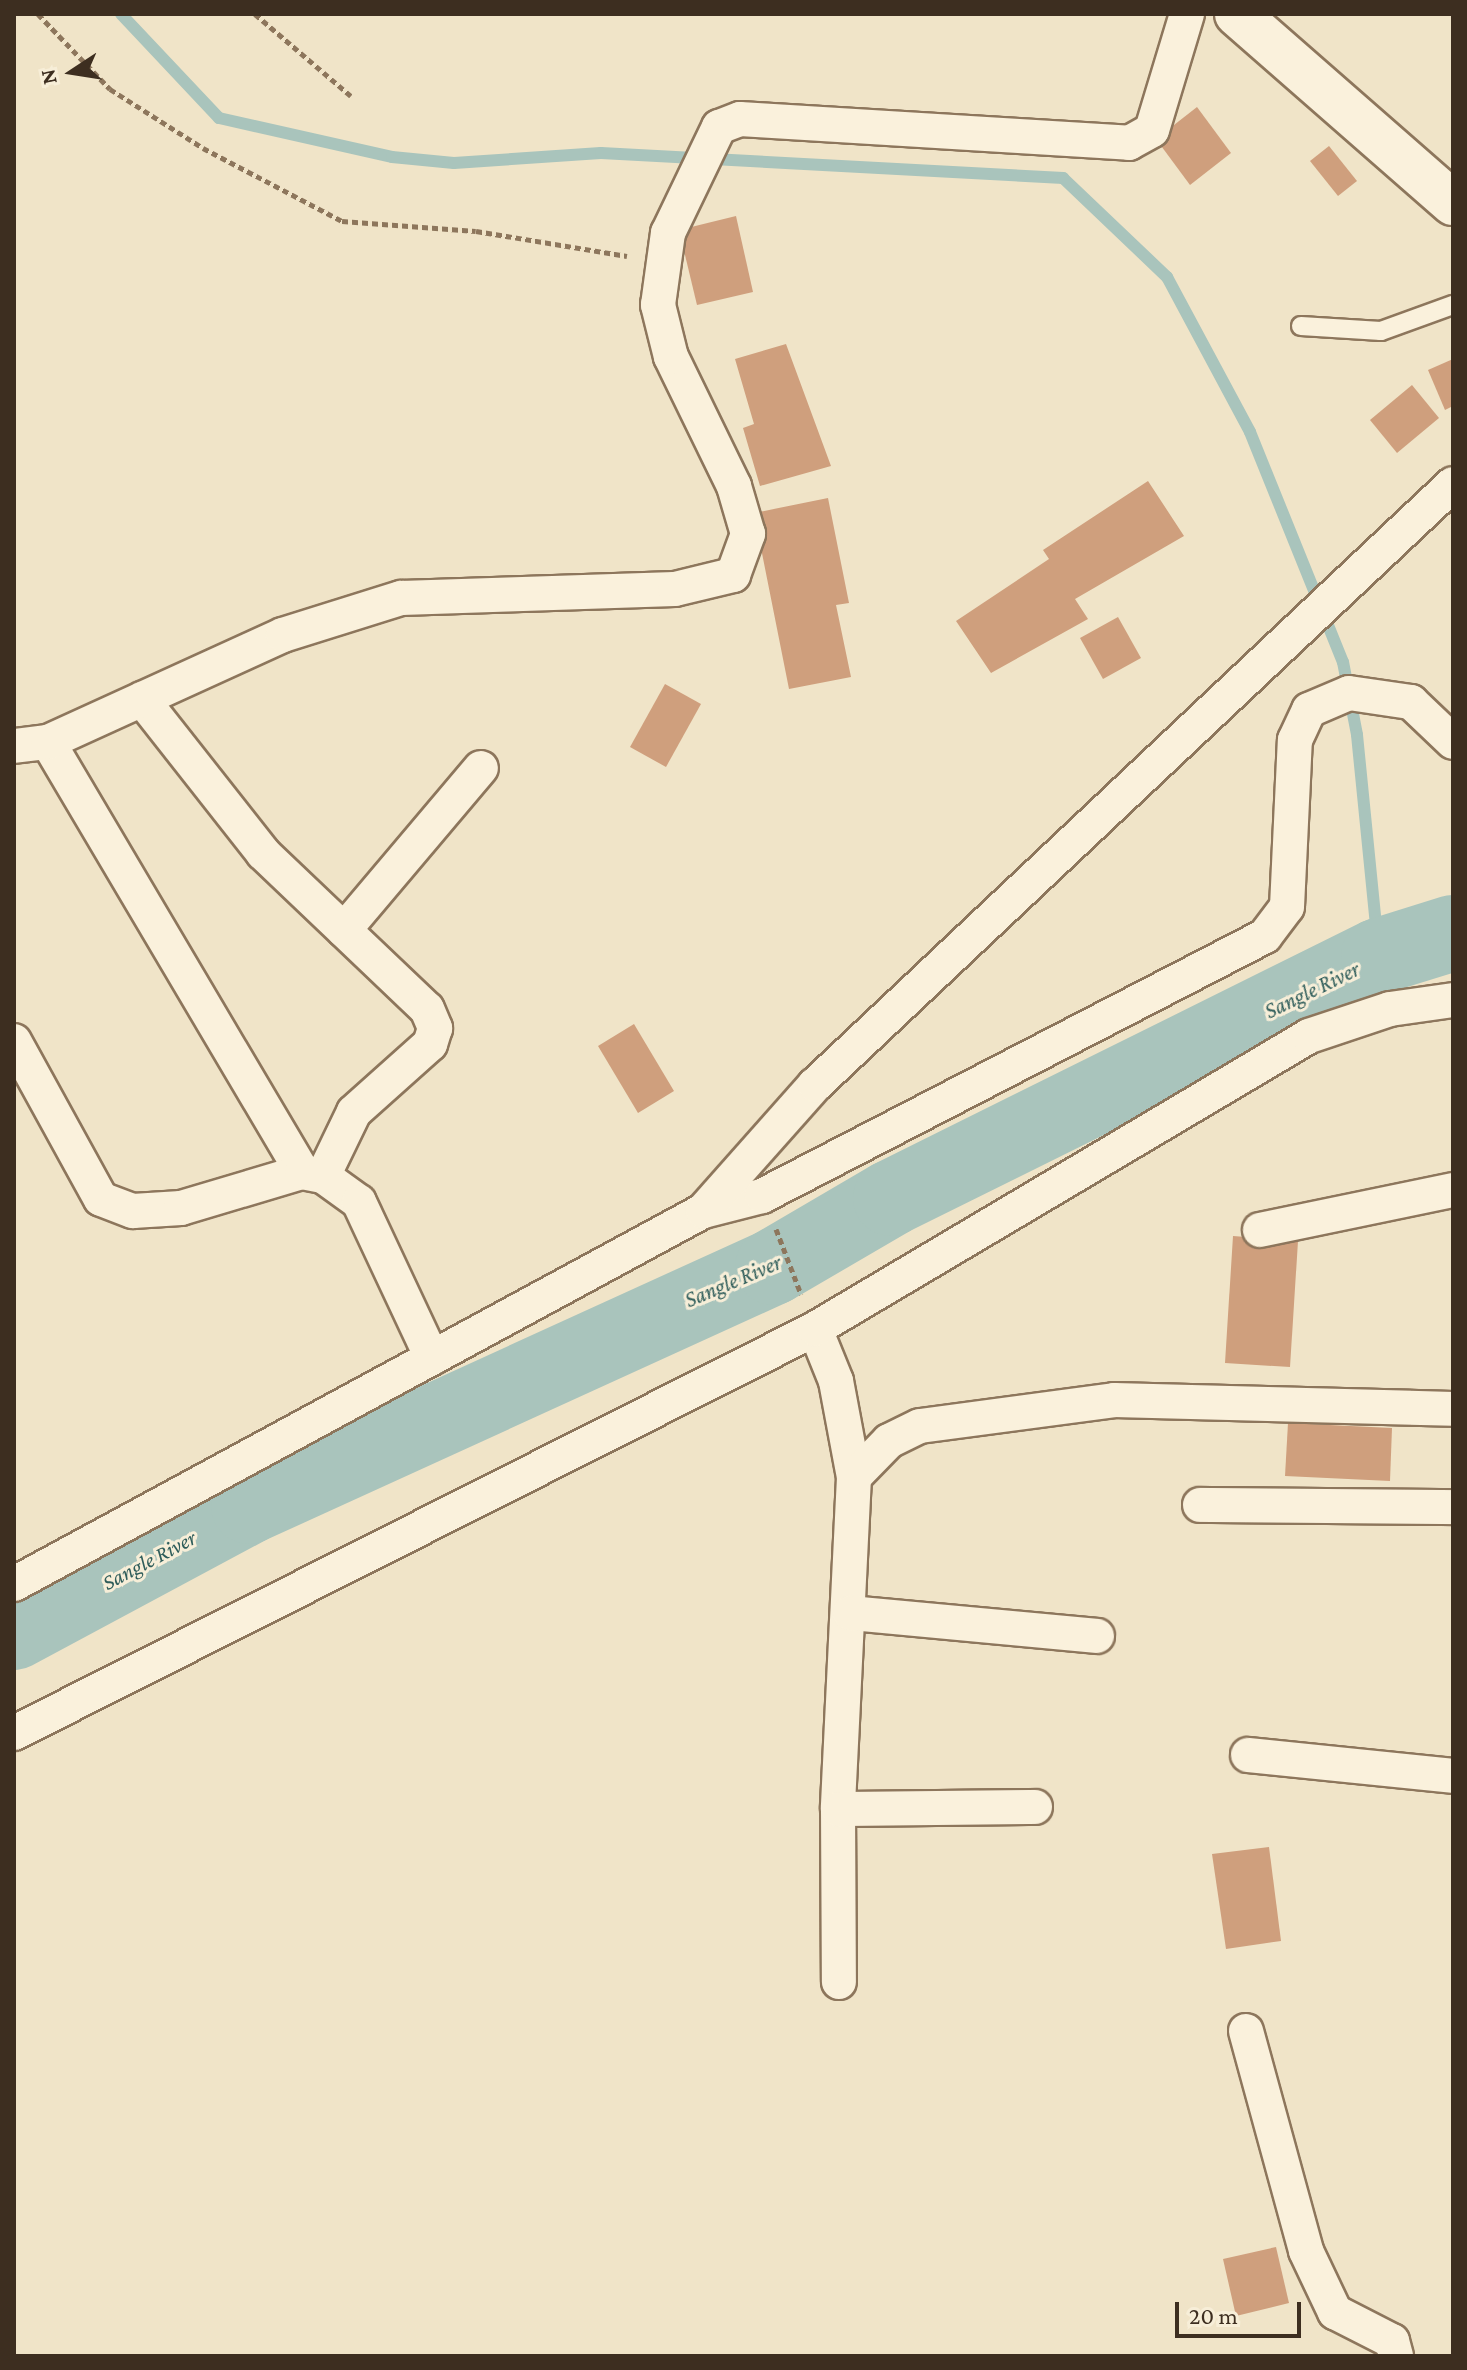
<!DOCTYPE html>
<style>
body{margin:0}
#map{position:relative;width:1467px;height:2370px;overflow:hidden;background:#f0e4c8;font-family:"Crimson Pro",serif}
div>[style]{position:absolute}
[style*='--x']{left:calc(var(--x)*1px);top:calc(var(--y)*1px);width:calc(var(--w)*1px);rotate:calc(var(--a)*1deg)}
.stream>*{height:12px;margin:-6px;padding:0 6px;transform-origin:6px;border-radius:6px;background:#a9c4bc}
.river>*{height:76px;margin:-38px;padding:0 38px;transform-origin:38px;border-radius:38px;background:#a9c4bc}
.building>*{inset:0;background:#cf9f7d}
.path>*{height:5px;margin-top:-2.5px;transform-origin:0;background:repeating-linear-gradient(90deg,#8d765c 0 6px,transparent 0 10px)}
.roads{filter:drop-shadow(2px 0 #8d765c) drop-shadow(-2px 0 #8d765c) drop-shadow(0 2px #8d765c) drop-shadow(0 -2px #8d765c)}
.lane>*{height:18px;margin:-9px;padding:0 9px;transform-origin:9px;border-radius:9px;background:#faf1dc}
.street>*{height:34px;margin:-17px;padding:0 17px;transform-origin:17px;border-radius:17px;background:#faf1dc}
.secondary>*{height:44px;margin:-22px;padding:0 22px;transform-origin:22px;border-radius:22px;background:#faf1dc}
span{translate:-50% -50%;white-space:nowrap;text-align:center;line-height:1.15;-webkit-text-stroke:6px #f7eed8;paint-order:stroke}
.water-label{font-size:22px;color:#2f5d5a;font-style:italic}
.frame{position:absolute;inset:0;border:16px solid #3d2e20;pointer-events:none}
.north{position:absolute;left:32px;top:32px;width:80px;height:80px;-webkit-text-stroke:6px #f7eed8;paint-order:stroke;rotate:258deg;font-size:22px;font-weight:700;line-height:32px;text-align:center;color:#3d2e20}
.north::after{content:'';display:block;margin:auto;width:28px;height:36px;background:#3d2e20;clip-path:polygon(50% 0,100% 100%,50% 72%,0 100%)}
.scale{position:absolute;left:1175px;top:2302px;width:126px;height:36px;box-sizing:border-box;border:4px solid #3d2e20;border-top:0;padding-left:10px;font-size:24px;line-height:28px;white-space:nowrap;color:#3d2e20;-webkit-text-stroke:6px #f7eed8;paint-order:stroke}
</style>
<div id="map">
<div class="stream">
<div style="--x:121;--y:14;--w:143;--a:46.7"></div>
<div style="--x:219;--y:118;--w:177;--a:12.7"></div>
<div style="--x:392;--y:157;--w:62;--a:5.5"></div>
<div style="--x:454;--y:163;--w:147;--a:-3.9"></div>
<div style="--x:601;--y:153;--w:463;--a:3.1"></div>
<div style="--x:1063;--y:178;--w:144;--a:43.6"></div>
<div style="--x:1167;--y:277;--w:176;--a:61.8"></div>
<div style="--x:1250;--y:432;--w:248;--a:68"></div>
<div style="--x:1343;--y:662;--w:74;--a:79.1"></div>
<div style="--x:1357;--y:735;--w:222;--a:84.3"></div>
</div>
<div class="river">
<div style="--x:14;--y:1632;--w:267;--a:-28.2"></div>
<div style="--x:249;--y:1506;--w:576;--a:-24.52"></div>
<div style="--x:773;--y:1267;--w:137;--a:-30.3"></div>
<div style="--x:891;--y:1198;--w:545;--a:-26.38"></div>
<div style="--x:1379;--y:956;--w:77;--a:-17.3"></div>
</div>
<div class="building">
<div style="clip-path:polygon(1197px 107px,1231px 153px,1190px 185px,1156px 139px)"></div>
<div style="clip-path:polygon(1329px 146px,1357px 181px,1338px 196px,1310px 161px)"></div>
<div style="clip-path:polygon(736px 216px,753px 292px,697px 305px,679px 230px)"></div>
<div style="clip-path:polygon(786px 344px,831px 466px,760px 486px,743px 428px,754px 424px,735px 359px)"></div>
<div style="clip-path:polygon(1453px 359px,1453px 406px,1445px 410px,1428px 370px)"></div>
<div style="clip-path:polygon(1412px 385px,1439px 418px,1397px 453px,1370px 420px)"></div>
<div style="clip-path:polygon(1148px 481px,1184px 536px,1075px 599px,1088px 619px,991px 673px,956px 621px,1049px 559px,1043px 550px)"></div>
<div style="clip-path:polygon(828px 498px,849px 603px,836px 605px,851px 677px,789px 689px,754px 513px)"></div>
<div style="clip-path:polygon(1118px 617px,1141px 658px,1103px 679px,1080px 638px)"></div>
<div style="clip-path:polygon(665px 684px,701px 704px,666px 767px,630px 747px)"></div>
<div style="clip-path:polygon(634px 1024px,674px 1091px,638px 1113px,598px 1046px)"></div>
<div style="clip-path:polygon(1233px 1236px,1298px 1241px,1290px 1367px,1225px 1363px)"></div>
<div style="clip-path:polygon(1288px 1423px,1392px 1428px,1390px 1481px,1285px 1476px)"></div>
<div style="clip-path:polygon(1269px 1847px,1281px 1941px,1226px 1949px,1212px 1854px)"></div>
<div style="clip-path:polygon(1276px 2247px,1289px 2303px,1236px 2316px,1223px 2259px)"></div>
</div>
<div class="path">
<div style="--x:38;--y:14;--w:104;--a:46.2"></div>
<div style="--x:110;--y:89;--w:110;--a:32.4"></div>
<div style="--x:203;--y:148;--w:157;--a:27.7"></div>
<div style="--x:342;--y:221;--w:134;--a:4.3"></div>
<div style="--x:476;--y:231;--w:153;--a:9.4"></div>
<div style="--x:255;--y:14;--w:126;--a:40.5"></div>
<div style="--x:776;--y:1229;--w:70;--a:69"></div>
</div>
<div class="roads">
<div class="lane">
<div style="--x:1301;--y:326;--w:80;--a:3.6"></div>
<div style="--x:1381;--y:331;--w:77;--a:-19.9"></div>
</div>
<div class="street">
<div style="--x:142;--y:699;--w:196;--a:51.8"></div>
<div style="--x:263;--y:853;--w:226;--a:43.6"></div>
<div style="--x:427;--y:1009;--w:21;--a:67"></div>
<div style="--x:435;--y:1028;--w:17;--a:107"></div>
<div style="--x:430;--y:1044;--w:102;--a:138.2"></div>
<div style="--x:354;--y:1112;--w:71;--a:115.8"></div>
<div style="--x:48;--y:742;--w:499;--a:59.4"></div>
<div style="--x:14;--y:746;--w:34;--a:-7"></div>
<div style="--x:48;--y:742;--w:258;--a:-24.5"></div>
<div style="--x:283;--y:635;--w:124;--a:-17.4"></div>
<div style="--x:401;--y:598;--w:274;--a:-1.9"></div>
<div style="--x:675;--y:589;--w:60;--a:-13.6"></div>
<div style="--x:733;--y:575;--w:44;--a:-69.9"></div>
<div style="--x:748;--y:534;--w:50;--a:-106.3"></div>
<div style="--x:734;--y:486;--w:144;--a:-116"></div>
<div style="--x:671;--y:357;--w:54;--a:-104"></div>
<div style="--x:658;--y:305;--w:73;--a:-82.1"></div>
<div style="--x:668;--y:233;--w:118;--a:-64.3"></div>
<div style="--x:719;--y:127;--w:22;--a:-21"></div>
<div style="--x:740;--y:119;--w:390;--a:3.5"></div>
<div style="--x:1129;--y:143;--w:26;--a:-29"></div>
<div style="--x:1152;--y:130;--w:121;--a:-73.2"></div>
<div style="--x:344;--y:930;--w:212;--a:-49.8"></div>
<div style="--x:14;--y:1041;--w:180;--a:61.2"></div>
<div style="--x:101;--y:1199;--w:34;--a:21"></div>
<div style="--x:133;--y:1211;--w:48;--a:-3.6"></div>
<div style="--x:181;--y:1208;--w:126;--a:-16.6"></div>
<div style="--x:302;--y:1172;--w:21;--a:11"></div>
<div style="--x:323;--y:1176;--w:44;--a:35.8"></div>
<div style="--x:359;--y:1202;--w:172;--a:64.9"></div>
<div style="--x:703;--y:1211;--w:61;--a:-14.3"></div>
<div style="--x:762;--y:1196;--w:566;--a:-27.33"></div>
<div style="--x:1265;--y:936;--w:36;--a:-53"></div>
<div style="--x:1287;--y:907;--w:167;--a:-87.3"></div>
<div style="--x:1295;--y:740;--w:33;--a:-65"></div>
<div style="--x:1309;--y:710;--w:43;--a:-23"></div>
<div style="--x:1349;--y:693;--w:63;--a:8.3"></div>
<div style="--x:1411;--y:702;--w:58;--a:43.6"></div>
<div style="--x:1260;--y:1230;--w:197;--a:-11.7"></div>
<div style="--x:815;--y:1329;--w:56;--a:68"></div>
<div style="--x:836;--y:1381;--w:98;--a:79.4"></div>
<div style="--x:854;--y:1477;--w:332;--a:92.8"></div>
<div style="--x:838;--y:1809;--w:173;--a:89.7"></div>
<div style="--x:854;--y:1477;--w:50;--a:-45.8"></div>
<div style="--x:889;--y:1441;--w:34;--a:-26"></div>
<div style="--x:920;--y:1426;--w:196;--a:-7.6"></div>
<div style="--x:1114;--y:1400;--w:339;--a:1.5"></div>
<div style="--x:1200;--y:1505;--w:253;--a:0.5"></div>
<div style="--x:14;--y:1584;--w:783;--a:-28.43"></div>
<div style="--x:703;--y:1211;--w:169;--a:-48.4"></div>
<div style="--x:815;--y:1085;--w:876;--a:-43.29"></div>
<div style="--x:850;--y:1613;--w:248;--a:5.3"></div>
<div style="--x:14;--y:1733;--w:897;--a:-26.76"></div>
<div style="--x:815;--y:1329;--w:574;--a:-30.67"></div>
<div style="--x:1309;--y:1036;--w:85;--a:-18.4"></div>
<div style="--x:1390;--y:1009;--w:64;--a:-8.1"></div>
<div style="--x:1248;--y:1755;--w:206;--a:5.8"></div>
<div style="--x:838;--y:1809;--w:197;--a:-0.6"></div>
<div style="--x:1246;--y:2031;--w:228;--a:74.7"></div>
<div style="--x:1306;--y:2251;--w:68;--a:64.6"></div>
<div style="--x:1335;--y:2312;--w:64;--a:27"></div>
<div style="--x:1392;--y:2341;--w:16;--a:75"></div>
</div>
<div class="secondary">
<div style="--x:1237;--y:14;--w:287;--a:41.2"></div>
</div>
</div>
<div class="water-label">
<span style="left:1312px;top:990px;rotate:-26deg">Sangle River</span>
<span style="left:733px;top:1281px;rotate:-23deg">Sangle River</span>
<span style="left:149px;top:1560px;rotate:-28deg">Sangle River</span>
</div>
<div class="frame"></div>
<div class="north">N</div>
<div class="scale">20 m</div>
</div>
